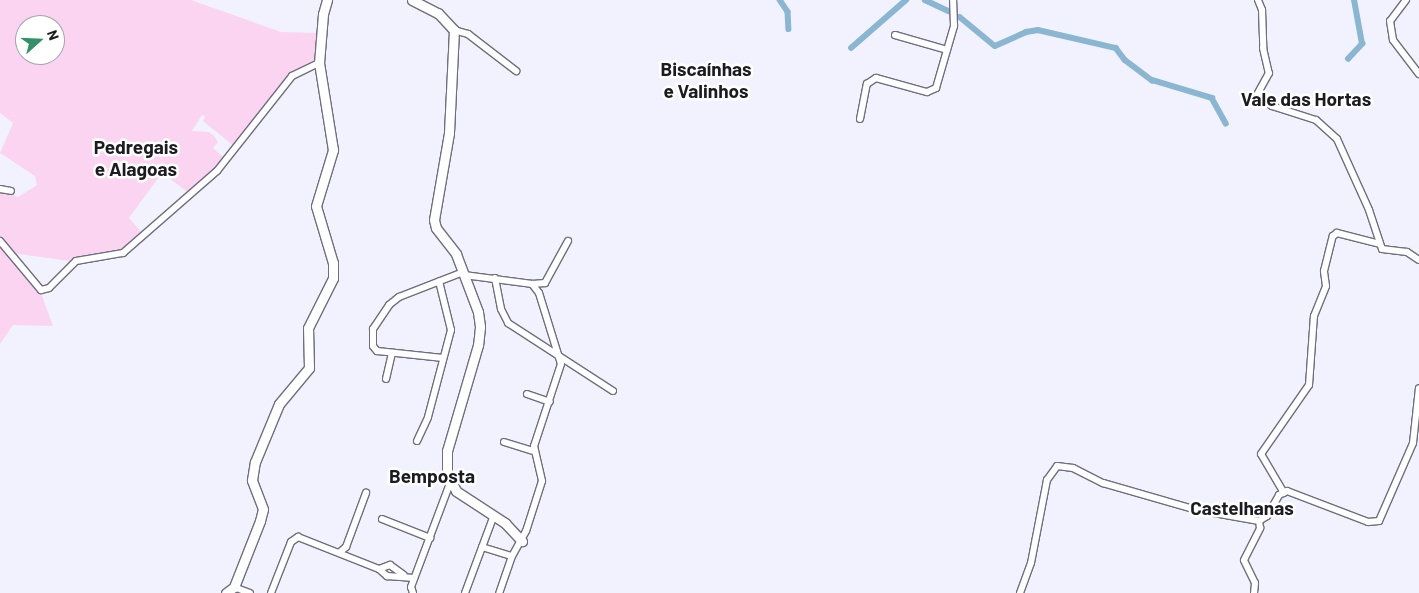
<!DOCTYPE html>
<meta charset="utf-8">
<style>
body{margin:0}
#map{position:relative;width:1419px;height:593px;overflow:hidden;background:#f2f2fe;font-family:Barlow,sans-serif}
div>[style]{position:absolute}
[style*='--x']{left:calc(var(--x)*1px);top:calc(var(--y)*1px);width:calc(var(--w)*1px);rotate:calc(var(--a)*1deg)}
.green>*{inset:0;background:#fbd4f1}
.canal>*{height:5.5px;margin:-2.75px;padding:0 2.75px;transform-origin:2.75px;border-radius:2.75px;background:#8bb6d1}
.roads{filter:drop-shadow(1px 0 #6e6e7f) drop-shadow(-1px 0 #6e6e7f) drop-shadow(0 1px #6e6e7f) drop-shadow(0 -1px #6e6e7f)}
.street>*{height:6px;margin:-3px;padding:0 3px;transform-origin:3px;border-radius:3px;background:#fff}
.secondary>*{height:9px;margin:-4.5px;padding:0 4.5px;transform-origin:4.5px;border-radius:4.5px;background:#fff}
span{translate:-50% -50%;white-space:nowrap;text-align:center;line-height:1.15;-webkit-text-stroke:5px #fff;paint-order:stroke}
.neighbourhood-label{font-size:19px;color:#1b1b21;font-weight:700}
.north{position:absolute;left:15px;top:15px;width:50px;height:50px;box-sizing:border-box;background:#fff;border:1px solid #a4a4a6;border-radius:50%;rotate:70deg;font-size:14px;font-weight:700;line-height:20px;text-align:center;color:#1b1b21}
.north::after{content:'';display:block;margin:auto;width:18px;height:22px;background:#339068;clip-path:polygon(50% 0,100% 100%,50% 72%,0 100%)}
</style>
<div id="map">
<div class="green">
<div style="clip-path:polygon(evenodd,0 0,191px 0,281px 32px,318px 33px,316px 59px,293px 71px,235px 147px,203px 121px,205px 117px,202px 115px,192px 131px,209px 132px,214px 136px,218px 142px,213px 148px,224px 158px,189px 193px,162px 173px,129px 218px,143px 234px,120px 252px,70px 261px,11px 253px,0 238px,0 190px,18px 197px,37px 185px,35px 176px,0 153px,13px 123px,0 113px,0 0,25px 25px,55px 25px,55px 55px,25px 55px,25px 25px)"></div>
<div style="clip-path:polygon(0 244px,42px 296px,53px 326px,13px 325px,0 344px)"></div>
</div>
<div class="canal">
<div style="--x:780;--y:0;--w:14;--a:56"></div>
<div style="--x:788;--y:12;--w:17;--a:87"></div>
<div style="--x:925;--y:0;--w:26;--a:25"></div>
<div style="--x:960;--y:17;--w:45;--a:39.6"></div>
<div style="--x:995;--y:46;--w:34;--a:-24"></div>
<div style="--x:1026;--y:32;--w:12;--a:-9"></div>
<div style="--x:1038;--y:30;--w:80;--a:13"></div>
<div style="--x:1116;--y:48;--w:15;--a:53"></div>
<div style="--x:1125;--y:60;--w:34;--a:37"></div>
<div style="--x:1152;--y:80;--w:63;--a:16.7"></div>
<div style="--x:1212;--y:98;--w:29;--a:61"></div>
<div style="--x:851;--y:48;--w:73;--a:-41.1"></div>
<div style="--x:1348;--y:59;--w:21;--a:-47"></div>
<div style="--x:1362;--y:44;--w:45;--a:-100.3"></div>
</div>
<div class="roads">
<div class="street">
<div style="--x:1258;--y:0;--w:11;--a:68"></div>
<div style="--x:1262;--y:10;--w:38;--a:88"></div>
<div style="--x:1263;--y:48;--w:26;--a:77"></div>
<div style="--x:1269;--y:73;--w:26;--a:119"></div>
<div style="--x:1256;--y:96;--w:19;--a:32"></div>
<div style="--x:1272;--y:106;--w:46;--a:17.7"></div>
<div style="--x:1316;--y:120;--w:28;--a:42"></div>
<div style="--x:1337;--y:139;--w:78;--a:65.7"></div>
<div style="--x:1369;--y:210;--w:41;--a:71.6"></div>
<div style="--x:1382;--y:249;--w:25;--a:7"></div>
<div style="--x:1407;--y:252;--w:14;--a:34"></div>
<div style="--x:1406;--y:0;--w:26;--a:127"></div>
<div style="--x:1390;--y:21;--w:19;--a:81"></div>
<div style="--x:1393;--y:40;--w:43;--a:52.6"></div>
<div style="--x:454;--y:30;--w:15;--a:16"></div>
<div style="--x:468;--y:34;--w:61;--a:37.6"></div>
<div style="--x:895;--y:35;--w:54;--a:16.1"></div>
<div style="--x:860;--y:119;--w:36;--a:-79"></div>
<div style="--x:867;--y:84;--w:11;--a:-34"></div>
<div style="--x:876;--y:78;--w:53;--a:15.4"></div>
<div style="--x:927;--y:92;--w:10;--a:-24"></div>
<div style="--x:936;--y:88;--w:65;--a:-73.8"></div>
<div style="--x:954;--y:26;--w:26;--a:-92"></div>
<div style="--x:0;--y:189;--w:11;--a:10"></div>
<div style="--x:0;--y:241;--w:64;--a:50.1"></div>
<div style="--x:41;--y:290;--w:8;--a:-14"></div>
<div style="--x:49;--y:288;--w:38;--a:-45"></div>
<div style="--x:76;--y:261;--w:48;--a:-9.7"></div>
<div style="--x:123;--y:253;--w:125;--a:-41.1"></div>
<div style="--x:217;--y:171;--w:121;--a:-51.7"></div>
<div style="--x:292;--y:76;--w:30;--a:-26"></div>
<div style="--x:464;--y:275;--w:69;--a:7.5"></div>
<div style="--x:532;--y:284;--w:11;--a:52"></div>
<div style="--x:539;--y:293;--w:74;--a:72.8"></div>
<div style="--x:561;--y:364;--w:86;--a:108.2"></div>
<div style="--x:534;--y:446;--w:36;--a:77"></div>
<div style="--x:542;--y:481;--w:52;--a:107.7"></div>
<div style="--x:526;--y:531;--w:29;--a:119"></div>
<div style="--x:512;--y:556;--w:39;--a:109"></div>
<div style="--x:495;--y:278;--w:32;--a:79"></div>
<div style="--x:501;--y:309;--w:16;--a:63"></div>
<div style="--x:508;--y:323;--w:125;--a:32.9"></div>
<div style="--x:532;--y:284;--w:13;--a:-4"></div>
<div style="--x:545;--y:283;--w:48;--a:-61.3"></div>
<div style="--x:443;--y:358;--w:66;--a:-173.9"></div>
<div style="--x:377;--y:351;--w:6;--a:-129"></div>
<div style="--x:373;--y:346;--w:17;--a:-90"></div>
<div style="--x:373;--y:329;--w:29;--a:-56"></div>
<div style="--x:389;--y:305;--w:13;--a:-39"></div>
<div style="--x:399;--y:297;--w:69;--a:-21.3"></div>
<div style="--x:386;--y:379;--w:27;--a:-77"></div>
<div style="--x:527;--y:394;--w:24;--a:19"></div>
<div style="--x:417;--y:441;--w:26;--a:-65"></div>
<div style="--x:428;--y:417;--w:90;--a:-75.2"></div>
<div style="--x:451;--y:330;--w:50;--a:-103.8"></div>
<div style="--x:504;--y:442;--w:30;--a:17"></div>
<div style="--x:1284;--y:493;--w:45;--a:-120.5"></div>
<div style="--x:1261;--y:454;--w:84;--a:-55.2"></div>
<div style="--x:1309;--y:385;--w:69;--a:-85.9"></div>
<div style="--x:1314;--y:316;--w:32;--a:-68"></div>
<div style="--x:1326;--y:286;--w:15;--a:-98"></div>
<div style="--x:1324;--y:271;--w:36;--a:-76"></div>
<div style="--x:1333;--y:236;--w:5;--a:-37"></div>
<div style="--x:1337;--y:233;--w:44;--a:14.3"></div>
<div style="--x:382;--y:519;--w:52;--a:21.6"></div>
<div style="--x:482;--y:547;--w:31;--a:17"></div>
<div style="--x:340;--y:552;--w:8;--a:-40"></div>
<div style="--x:346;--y:547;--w:58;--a:-69.7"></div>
<div style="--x:379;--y:569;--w:12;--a:-20"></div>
<div style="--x:390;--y:565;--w:17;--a:36"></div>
<div style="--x:234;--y:587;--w:17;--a:21"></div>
<div style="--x:271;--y:593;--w:55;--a:-68.6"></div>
<div style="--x:291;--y:542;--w:9;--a:-36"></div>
<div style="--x:298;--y:537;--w:87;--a:21.6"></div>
<div style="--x:379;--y:569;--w:11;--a:41"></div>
<div style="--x:387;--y:576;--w:27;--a:4"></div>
<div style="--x:413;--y:593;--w:6;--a:-108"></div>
<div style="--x:411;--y:587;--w:111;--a:-69.4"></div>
<div style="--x:465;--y:593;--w:83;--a:-69.6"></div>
<div style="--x:1020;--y:593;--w:32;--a:-70"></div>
<div style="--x:1031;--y:563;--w:85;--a:-79.1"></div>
<div style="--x:1047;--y:480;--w:17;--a:-54"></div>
<div style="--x:1057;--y:466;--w:16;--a:7"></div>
<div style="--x:1073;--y:468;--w:34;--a:27"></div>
<div style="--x:1103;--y:483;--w:98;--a:16"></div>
<div style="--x:1197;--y:510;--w:63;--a:10.1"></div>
<div style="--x:1259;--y:521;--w:9;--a:-32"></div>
<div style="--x:1267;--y:516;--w:24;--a:-60"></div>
<div style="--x:1279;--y:495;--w:9;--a:-27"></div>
<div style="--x:1287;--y:491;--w:87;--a:20.9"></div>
<div style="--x:1368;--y:522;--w:11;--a:-5"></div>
<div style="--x:1379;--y:521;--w:85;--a:-66.4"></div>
<div style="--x:1413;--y:443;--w:55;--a:-83.8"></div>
<div style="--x:1254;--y:593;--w:10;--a:-84"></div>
<div style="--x:1255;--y:583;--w:25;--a:-116"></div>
<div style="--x:1244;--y:560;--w:36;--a:-63"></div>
<div style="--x:1260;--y:528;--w:7;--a:-98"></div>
</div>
<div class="secondary">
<div style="--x:412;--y:0;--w:29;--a:27"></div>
<div style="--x:438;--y:13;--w:23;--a:47"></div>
<div style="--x:454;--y:30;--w:103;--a:92.8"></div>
<div style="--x:449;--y:133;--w:88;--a:99.8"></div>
<div style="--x:434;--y:220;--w:8;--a:76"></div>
<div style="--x:436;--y:228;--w:33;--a:52"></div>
<div style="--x:456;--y:254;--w:62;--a:69.2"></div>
<div style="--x:478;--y:312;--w:15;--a:82"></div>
<div style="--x:480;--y:327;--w:18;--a:96"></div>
<div style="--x:478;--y:345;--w:110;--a:106.3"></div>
<div style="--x:447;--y:451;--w:22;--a:90"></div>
<div style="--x:447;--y:473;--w:20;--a:63"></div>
<div style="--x:456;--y:491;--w:59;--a:33.1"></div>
<div style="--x:505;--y:523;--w:25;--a:47"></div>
<div style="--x:226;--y:593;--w:10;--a:-37"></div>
<div style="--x:234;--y:587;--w:71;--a:-68.5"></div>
<div style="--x:260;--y:521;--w:12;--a:-76"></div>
<div style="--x:263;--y:509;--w:31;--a:-111"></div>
<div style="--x:252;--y:480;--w:18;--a:-81"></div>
<div style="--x:255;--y:462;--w:63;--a:-67.5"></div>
<div style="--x:279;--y:404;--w:47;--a:-50.2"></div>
<div style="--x:309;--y:368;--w:40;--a:-91.4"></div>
<div style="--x:308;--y:328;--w:56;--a:-63.4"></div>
<div style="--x:333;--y:278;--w:15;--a:-90"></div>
<div style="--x:333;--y:263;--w:59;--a:-106.6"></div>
<div style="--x:316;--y:206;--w:59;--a:-73.1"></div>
<div style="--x:333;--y:150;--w:88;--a:-99.1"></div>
<div style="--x:319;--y:63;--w:49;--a:-85.3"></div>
<div style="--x:323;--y:14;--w:15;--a:-74"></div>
</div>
</div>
<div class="neighbourhood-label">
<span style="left:706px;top:80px">Biscaínhas<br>e Valinhos</span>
<span style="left:1306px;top:99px">Vale das Hortas</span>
<span style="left:136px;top:158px">Pedregais<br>e Alagoas</span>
<span style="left:432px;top:476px">Bemposta</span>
<span style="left:1242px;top:508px">Castelhanas</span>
</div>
<div class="north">N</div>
</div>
